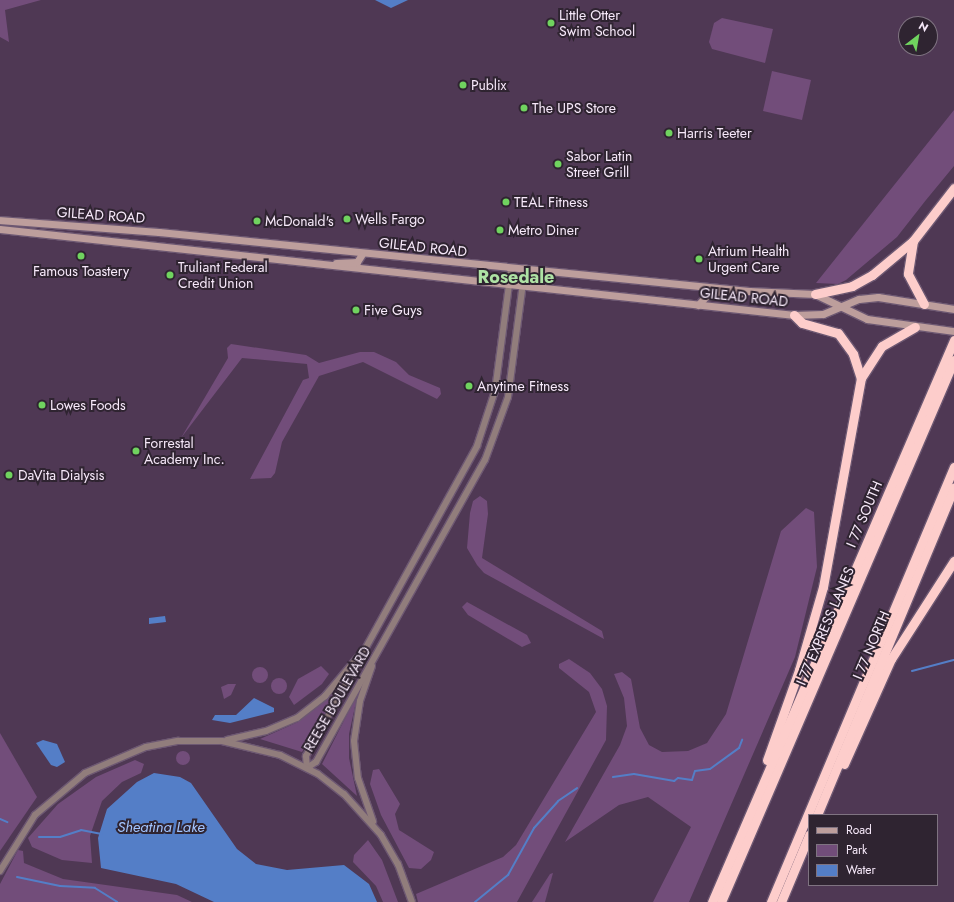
<!DOCTYPE html>
<style>
body{margin:0}
#map{position:relative;width:954px;height:902px;overflow:hidden;background:#4f3854;font-family:Jost,sans-serif}
div>[style]{position:absolute}
[style*='--x']{left:calc(var(--x)*1px);top:calc(var(--y)*1px);width:calc(var(--w)*1px);rotate:calc(var(--a)*1deg)}
.green>*{inset:0;background:#724d7a}
.round{border-radius:50%}
.water>*{inset:0;background:#547ec7}
.stream>*{height:2px;margin:-1px;padding:0 1px;transform-origin:1px;border-radius:1px;background:#547ec7}
.roads{filter:drop-shadow(1px 0 #6d5872) drop-shadow(-1px 0 #6d5872) drop-shadow(0 1px #6d5872) drop-shadow(0 -1px #6d5872)}
.tertiary>*{height:6px;margin:-3px;padding:0 3px;transform-origin:3px;border-radius:3px;background:#917d7c}
.secondary>*{height:7px;margin:-3.5px;padding:0 3.5px;transform-origin:3.5px;border-radius:3.5px;background:#bd9e9c}
.motorway>*{height:9px;margin:-4.5px;padding:0 4.5px;transform-origin:4.5px;border-radius:4.5px;background:#fdcdcb}
.dots>*{width:11px;height:11px;translate:-50% -50%;box-sizing:border-box;border:2px solid #2f2431;border-radius:50%}
span{translate:-50% -50%;white-space:nowrap;text-align:center;line-height:1.15;-webkit-text-stroke:4px #2f2431;paint-order:stroke}
.poi-label{font-size:14px;color:#f7e9fa}
.left{translate:0 -50%;text-align:left}
.street-label{font-size:14px;color:#f7e9fa}
.water-label{font-size:15px;color:#a2c4ff;font-style:italic}
.district-label{font-size:18px;color:#aee2a4;font-weight:700}
.legend{position:absolute;left:808px;top:814px;width:130px;height:72px;box-sizing:border-box;background:#2f2431;border:1px solid #7f7381;margin:0;padding:5px 7px;list-style:none;font-size:12px;color:#f7e9fa}
.legend li{display:flex;align-items:center;gap:8px;height:20px}
.legend b{width:20px;border:1px solid #7f7381}
.north{position:absolute;left:898px;top:16px;width:40px;height:40px;box-sizing:border-box;background:#2f2431;border:1px solid #7f7381;border-radius:50%;rotate:31deg;font-size:11px;font-weight:700;line-height:16px;text-align:center;color:#f7e9fa}
.north::after{content:'';display:block;margin:auto;width:14px;height:18px;background:#70d35f;clip-path:polygon(50% 0,100% 100%,50% 72%,0 100%)}
</style>
<div id="map">
<div class="green">
<div style="clip-path:polygon(0 0,41px 0,5px 10px,9px 42px,0 37px)"></div>
<div style="clip-path:polygon(722px 18px,773px 29px,765px 63px,712px 49px,709px 42px,714px 23px)"></div>
<div style="clip-path:polygon(772px 71px,811px 80px,802px 120px,763px 111px)"></div>
<div style="clip-path:polygon(954px 110px,954px 166px,926px 200px,897px 237px,846px 280px,838px 284px,816px 283px)"></div>
<div style="clip-path:polygon(231px 344px,306px 355px,319px 363px,360px 352px,374px 352px,396px 362px,409px 375px,440px 388px,441px 394px,437px 399px,363px 362px,319px 376px,282px 442px,275px 473px,271px 478px,250px 479px,303px 380px,309px 378px,307px 364px,242px 358px,181px 438px,228px 358px,227px 348px)"></div>
<div style="clip-path:polygon(480px 496px,487px 501px,488px 514px,482px 558px,602px 631px,604px 639px,484px 573px,477px 565px,467px 548px,470px 513px,473px 501px)"></div>
<div style="clip-path:polygon(806px 508px,814px 512px,817px 567px,795px 657px,689px 902px,653px 902px,691px 827px,648px 797px,619px 805px,565px 842px,620px 745px,627px 726px,624px 698px,614px 674px,622px 672px,631px 679px,640px 728px,649px 745px,662px 752px,688px 751px,707px 743px,726px 714px,781px 531px)"></div>
<div style="clip-path:polygon(467px 602px,527px 635px,531px 643px,522px 647px,468px 615px,462px 607px)"></div>
<div style="clip-path:polygon(569px 659px,590px 673px,602px 689px,607px 706px,606px 740px,517px 902px,418px 902px,416px 894px,503px 857px,516px 845px,596px 712px,589px 692px,559px 668px,559px 664px)"></div>
<div style="clip-path:polygon(321px 666px,329px 674px,322px 684px,294px 705px,289px 697px,298px 679px)"></div>
<div class="round" style="left:252px;top:667px;width:16px;height:16px"></div>
<div class="round" style="left:271px;top:678px;width:16px;height:16px"></div>
<div style="clip-path:polygon(344px 683px,302px 752px,260px 739px,298px 722px)"></div>
<div style="clip-path:polygon(228px 684px,236px 684px,231px 695px,224px 699px,221px 687px)"></div>
<div style="clip-path:polygon(358px 693px,349px 734px,349px 758px,357px 796px,322px 764px)"></div>
<div style="clip-path:polygon(0 733px,37px 797px,0 851px)"></div>
<div class="round" style="left:176px;top:751px;width:14px;height:14px"></div>
<div style="clip-path:polygon(135px 760px,144px 764px,141px 773px,122px 782px,102px 801px,90px 836px,92px 863px,62px 860px,32px 847px,28px 838px,58px 804px,96px 777px)"></div>
<div style="clip-path:polygon(379px 769px,400px 804px,395px 814px,399px 830px,434px 852px,431px 860px,421px 869px,409px 868px,381px 815px,370px 784px,373px 770px)"></div>
<div style="clip-path:polygon(368px 840px,382px 860px,398px 902px,383px 902px,376px 886px,353px 862px,354px 855px)"></div>
<div style="clip-path:polygon(18px 850px,23px 851px,24px 863px,63px 879px,177px 895px,192px 902px,0 902px,0 884px)"></div>
<div style="clip-path:polygon(553px 873px,545px 902px,532px 902px,550px 874px)"></div>
</div>
<div class="water">
<div style="clip-path:polygon(375px 0,408px 0,391px 8px)"></div>
<div style="clip-path:polygon(165px 616px,166px 622px,149px 624px,149px 618px)"></div>
<div style="clip-path:polygon(254px 698px,274px 708px,274px 712px,230px 723px,212px 720px,215px 715px,236px 715px)"></div>
<div style="clip-path:polygon(43px 740px,57px 744px,65px 762px,57px 767px,51px 765px,36px 743px)"></div>
<div style="clip-path:polygon(154px 773px,180px 777px,191px 783px,237px 849px,256px 864px,287px 870px,344px 865px,369px 884px,377px 902px,214px 902px,176px 884px,101px 868px,98px 838px,107px 809px,137px 782px)"></div>
</div>
<div class="stream">
<div style="--x:912;--y:671;--w:43;--a:-14.7"></div>
<div style="--x:613;--y:777;--w:21;--a:-8"></div>
<div style="--x:634;--y:774;--w:41;--a:9.9"></div>
<div style="--x:674;--y:781;--w:5;--a:-37"></div>
<div style="--x:678;--y:778;--w:14;--a:8"></div>
<div style="--x:692;--y:780;--w:9;--a:-72"></div>
<div style="--x:695;--y:771;--w:15;--a:-8"></div>
<div style="--x:710;--y:769;--w:36;--a:-36"></div>
<div style="--x:739;--y:748;--w:9;--a:-69"></div>
<div style="--x:0;--y:819;--w:8;--a:23"></div>
<div style="--x:39;--y:837;--w:21;--a:0"></div>
<div style="--x:60;--y:837;--w:22;--a:-18"></div>
<div style="--x:81;--y:830;--w:21;--a:11"></div>
<div style="--x:17;--y:877;--w:44;--a:11.8"></div>
<div style="--x:60;--y:886;--w:35;--a:3"></div>
<div style="--x:95;--y:888;--w:26;--a:32"></div>
<div style="--x:475;--y:902;--w:43;--a:-39.3"></div>
<div style="--x:508;--y:875;--w:54;--a:-61"></div>
<div style="--x:534;--y:828;--w:36;--a:-48"></div>
<div style="--x:558;--y:801;--w:23;--a:-34"></div>
</div>
<div class="roads">
<div class="tertiary">
<div style="--x:372;--y:666;--w:37;--a:109"></div>
<div style="--x:360;--y:701;--w:40;--a:98.5"></div>
<div style="--x:354;--y:741;--w:37;--a:84"></div>
<div style="--x:358;--y:778;--w:46;--a:70.8"></div>
<div style="--x:227;--y:740;--w:40;--a:-13"></div>
<div style="--x:266;--y:731;--w:34;--a:-23"></div>
<div style="--x:297;--y:718;--w:36;--a:-38"></div>
<div style="--x:325;--y:696;--w:51;--a:-49.8"></div>
<div style="--x:307;--y:768;--w:11;--a:-34"></div>
<div style="--x:316;--y:762;--w:346;--a:-60.8"></div>
<div style="--x:485;--y:460;--w:67;--a:-69.9"></div>
<div style="--x:508;--y:397;--w:130;--a:-82.5"></div>
<div style="--x:307;--y:768;--w:12;--a:-95"></div>
<div style="--x:306;--y:756;--w:354;--a:-61.1"></div>
<div style="--x:477;--y:446;--w:58;--a:-71.9"></div>
<div style="--x:495;--y:391;--w:123;--a:-82.5"></div>
<div style="--x:0;--y:871;--w:66;--a:-58"></div>
<div style="--x:35;--y:815;--w:65;--a:-40"></div>
<div style="--x:85;--y:773;--w:66;--a:-23.1"></div>
<div style="--x:146;--y:747;--w:33;--a:-11"></div>
<div style="--x:178;--y:741;--w:44;--a:0"></div>
<div style="--x:222;--y:741;--w:60;--a:13.6"></div>
<div style="--x:280;--y:755;--w:42;--a:26.6"></div>
<div style="--x:318;--y:774;--w:33;--a:38"></div>
<div style="--x:344;--y:794;--w:55;--a:47.9"></div>
<div style="--x:381;--y:835;--w:34;--a:60"></div>
<div style="--x:398;--y:864;--w:40;--a:69.8"></div>
</div>
<div class="secondary">
<div style="--x:0;--y:220;--w:159;--a:4.3"></div>
<div style="--x:159;--y:232;--w:593;--a:5.71"></div>
<div style="--x:749;--y:291;--w:66;--a:2.6"></div>
<div style="--x:815;--y:294;--w:58;--a:25.7"></div>
<div style="--x:867;--y:319;--w:88;--a:7.9"></div>
<div style="--x:0;--y:229;--w:799;--a:6.18"></div>
<div style="--x:794;--y:315;--w:29;--a:-2"></div>
<div style="--x:823;--y:314;--w:39;--a:-23"></div>
<div style="--x:859;--y:299;--w:19;--a:-6"></div>
<div style="--x:878;--y:297;--w:77;--a:9"></div>
<div style="--x:336;--y:263;--w:21;--a:-3"></div>
<div style="--x:357;--y:262;--w:9;--a:-58"></div>
<div style="--x:698;--y:305;--w:12;--a:-48"></div>
<div style="--x:706;--y:296;--w:37;--a:-5"></div>
</div>
<div class="motorway">
<div style="--x:913;--y:241;--w:33;--a:99"></div>
<div style="--x:908;--y:274;--w:34;--a:62"></div>
<div style="--x:815;--y:294;--w:38;--a:-12"></div>
<div style="--x:852;--y:286;--w:23;--a:-29"></div>
<div style="--x:872;--y:275;--w:53;--a:-39.7"></div>
<div style="--x:913;--y:241;--w:67;--a:-52.3"></div>
<div style="--x:794;--y:315;--w:11;--a:45"></div>
<div style="--x:802;--y:323;--w:37;--a:16"></div>
<div style="--x:838;--y:333;--w:26;--a:54"></div>
<div style="--x:853;--y:354;--w:25;--a:72"></div>
<div style="--x:767;--y:760;--w:96;--a:-70.4"></div>
<div style="--x:799;--y:670;--w:86;--a:-73.9"></div>
<div style="--x:823;--y:587;--w:212;--a:-79.7"></div>
<div style="--x:861;--y:378;--w:38;--a:-57"></div>
<div style="--x:882;--y:346;--w:38;--a:-30"></div>
<div style="--x:844;--y:764;--w:115;--a:-65.9"></div>
<div style="--x:891;--y:659;--w:117;--a:-57.3"></div>
<div style="--x:817;--y:815;--w:355;--a:-67.3"></div>
<div style="--x:712;--y:902;--w:612;--a:-66.7"></div>
<div style="--x:721;--y:902;--w:590;--a:-66.74"></div>
<div style="--x:771;--y:902;--w:472;--a:-67.2"></div>
<div style="--x:781;--y:902;--w:73;--a:-67.3"></div>
</div>
</div>
<div class="dots">
<div style="left:551px;top:23px;background:#70d35f"></div>
<div style="left:463px;top:85px;background:#70d35f"></div>
<div style="left:524px;top:108px;background:#70d35f"></div>
<div style="left:669px;top:133px;background:#70d35f"></div>
<div style="left:558px;top:164px;background:#70d35f"></div>
<div style="left:506px;top:202px;background:#70d35f"></div>
<div style="left:347px;top:219px;background:#70d35f"></div>
<div style="left:257px;top:221px;background:#70d35f"></div>
<div style="left:500px;top:230px;background:#70d35f"></div>
<div style="left:81px;top:256px;background:#70d35f"></div>
<div style="left:699px;top:259px;background:#70d35f"></div>
<div style="left:170px;top:275px;background:#70d35f"></div>
<div style="left:356px;top:310px;background:#70d35f"></div>
<div style="left:469px;top:386px;background:#70d35f"></div>
<div style="left:42px;top:405px;background:#70d35f"></div>
<div style="left:136px;top:451px;background:#70d35f"></div>
<div style="left:9px;top:475px;background:#70d35f"></div>
</div>
<div class="poi-label">
<span class="left" style="left:559px;top:23px">Little Otter<br>Swim School</span>
<span class="left" style="left:471px;top:85px">Publix</span>
<span class="left" style="left:532px;top:108px">The UPS Store</span>
<span class="left" style="left:677px;top:133px">Harris Teeter</span>
<span class="left" style="left:566px;top:164px">Sabor Latin<br>Street Grill</span>
<span class="left" style="left:514px;top:202px">TEAL Fitness</span>
<span class="left" style="left:355px;top:219px">Wells Fargo</span>
<span class="left" style="left:265px;top:221px">McDonald's</span>
<span class="left" style="left:508px;top:230px">Metro Diner</span>
<span class="left" style="left:708px;top:259px">Atrium Health<br>Urgent Care</span>
<span class="left" style="left:178px;top:275px">Truliant Federal<br>Credit Union</span>
<span style="left:81px;top:271px">Famous Toastery</span>
<span class="left" style="left:364px;top:310px">Five Guys</span>
<span class="left" style="left:477px;top:386px">Anytime Fitness</span>
<span class="left" style="left:50px;top:405px">Lowes Foods</span>
<span class="left" style="left:144px;top:451px">Forrestal<br>Academy Inc.</span>
<span class="left" style="left:18px;top:475px">DaVita Dialysis</span>
</div>
<div class="street-label">
<span style="left:101px;top:215px;rotate:4deg">GILEAD ROAD</span>
<span style="left:423px;top:247px;rotate:6deg">GILEAD ROAD</span>
<span style="left:744px;top:297px;rotate:6deg">GILEAD ROAD</span>
<span style="left:864px;top:514px;rotate:-67deg">I 77 SOUTH</span>
<span style="left:825px;top:626px;rotate:-67deg">I 77 EXPRESS LANES</span>
<span style="left:871px;top:645px;rotate:-67deg">I 77 NORTH</span>
<span style="left:337px;top:699px;rotate:-60deg">REESE BOULEVARD</span>
</div>
<div class="water-label">
<span style="left:161px;top:828px">Sheatina Lake</span>
</div>
<div class="district-label">
<span style="left:516px;top:277px">Rosedale</span>
</div>
<ul class="legend">
<li><b style="height:5px;background:#bd9e9c"></b>Road</li>
<li><b style="height:11px;background:#724d7a"></b>Park</li>
<li><b style="height:11px;background:#547ec7"></b>Water</li>
</ul>
<div class="north">N</div>
</div>
